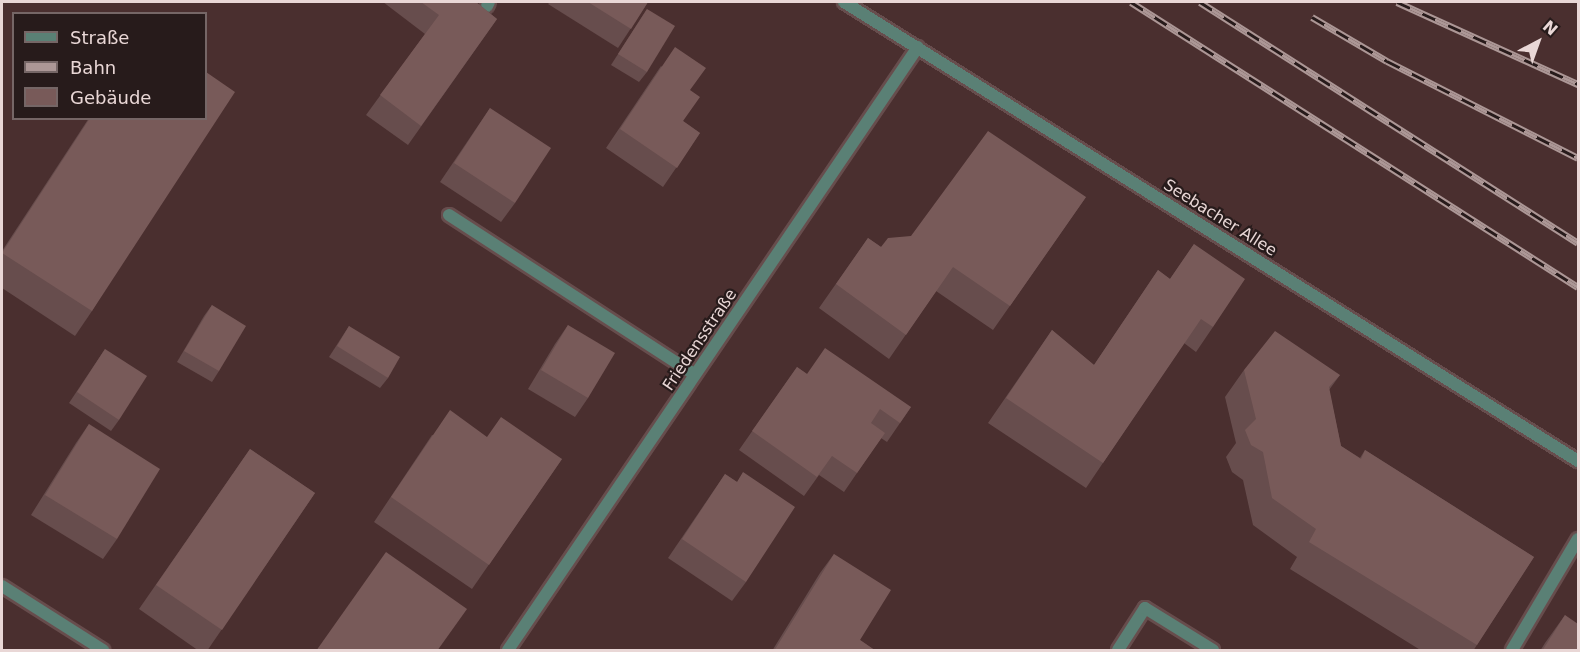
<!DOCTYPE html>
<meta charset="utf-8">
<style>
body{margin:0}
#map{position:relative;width:1580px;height:652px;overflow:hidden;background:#4a2f2f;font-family:"DejaVu Sans",sans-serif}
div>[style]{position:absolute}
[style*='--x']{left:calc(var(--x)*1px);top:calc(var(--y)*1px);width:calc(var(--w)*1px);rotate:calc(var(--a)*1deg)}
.roads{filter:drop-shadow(2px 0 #674d4d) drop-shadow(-2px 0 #674d4d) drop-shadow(0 2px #674d4d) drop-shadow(0 -2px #674d4d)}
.service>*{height:12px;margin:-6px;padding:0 6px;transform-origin:6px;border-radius:6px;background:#5a8075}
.minor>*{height:12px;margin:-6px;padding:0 6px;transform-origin:6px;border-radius:6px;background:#5a8075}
.tertiary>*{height:12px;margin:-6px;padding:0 6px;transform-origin:6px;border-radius:6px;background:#5a8075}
.rail>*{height:7px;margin-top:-3.5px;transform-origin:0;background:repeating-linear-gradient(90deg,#271b1b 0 14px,#ac9796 0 28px);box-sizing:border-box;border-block:2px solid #ac9796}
.wall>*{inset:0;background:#674d4d}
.building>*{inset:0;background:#785a59}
span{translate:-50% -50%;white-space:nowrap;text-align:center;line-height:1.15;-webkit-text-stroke:4.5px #271b1b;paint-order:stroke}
.street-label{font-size:16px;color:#e9d7d6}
.frame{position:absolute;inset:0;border:3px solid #e9d7d6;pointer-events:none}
.legend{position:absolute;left:12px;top:12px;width:195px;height:108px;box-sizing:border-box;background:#271b1b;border:2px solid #756666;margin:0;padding:8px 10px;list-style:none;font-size:18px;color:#e9d7d6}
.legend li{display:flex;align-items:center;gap:12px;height:30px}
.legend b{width:30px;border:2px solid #756666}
.north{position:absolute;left:1508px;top:12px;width:60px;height:60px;-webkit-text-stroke:4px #271b1b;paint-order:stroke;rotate:41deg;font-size:16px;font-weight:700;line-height:24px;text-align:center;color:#e9d7d6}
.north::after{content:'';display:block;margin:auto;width:21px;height:27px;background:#e9d7d6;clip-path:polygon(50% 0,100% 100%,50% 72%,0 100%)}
</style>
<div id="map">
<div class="roads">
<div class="service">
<div style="--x:487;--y:6;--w:4;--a:-63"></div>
<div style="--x:449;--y:215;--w:293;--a:33"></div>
<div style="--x:1118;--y:650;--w:50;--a:-57.3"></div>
<div style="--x:1145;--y:608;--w:80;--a:31.7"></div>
<div style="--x:1512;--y:650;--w:129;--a:-59.3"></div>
</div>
<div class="minor">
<div style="--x:2;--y:586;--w:120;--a:32.4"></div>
<div style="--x:508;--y:650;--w:729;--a:-55.79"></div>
</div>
<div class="tertiary">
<div style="--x:844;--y:2;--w:866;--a:32.02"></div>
</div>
</div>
<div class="rail">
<div style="--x:1131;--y:2;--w:530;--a:32.52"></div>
<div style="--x:1200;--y:2;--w:448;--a:32.5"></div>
<div style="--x:1397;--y:2;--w:199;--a:24.4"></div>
<div style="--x:1312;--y:17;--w:87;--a:30.4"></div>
<div style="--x:1387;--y:61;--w:214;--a:26.9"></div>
</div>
<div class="wall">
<div style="clip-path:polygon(383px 2px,476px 2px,497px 19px,408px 145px,366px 115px,425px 34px)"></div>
<div style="clip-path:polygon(550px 2px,648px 2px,618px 48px,548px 4px)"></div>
<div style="clip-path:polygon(647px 9px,647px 72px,639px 82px,611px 65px)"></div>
<div style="clip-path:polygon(661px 66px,690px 90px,683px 121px,700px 133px,663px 187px,606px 148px)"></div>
<div style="clip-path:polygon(490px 108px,515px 203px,501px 222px,440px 182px)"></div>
<div style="clip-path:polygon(89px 118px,206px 118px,92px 311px,75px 336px,2px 288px,2px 251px)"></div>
<div style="clip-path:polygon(1086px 197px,993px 330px,936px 291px,889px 359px,819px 308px,868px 238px,881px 247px,911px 236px)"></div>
<div style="clip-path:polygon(1194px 244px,1213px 327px,1196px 352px,1184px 343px,1086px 488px,988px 423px,1052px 330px,1094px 365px,1158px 270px,1170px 279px)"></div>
<div style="clip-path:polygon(212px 305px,219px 371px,212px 382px,177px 362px,204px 316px)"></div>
<div style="clip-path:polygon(568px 325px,588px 398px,575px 417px,528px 389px,555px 344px)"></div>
<div style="clip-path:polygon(349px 326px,388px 378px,380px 388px,329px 357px)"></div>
<div style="clip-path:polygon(105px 349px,119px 420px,111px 431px,69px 403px)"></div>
<div style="clip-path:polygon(797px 367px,807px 374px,911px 407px,887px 442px,881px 438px,844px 492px,819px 475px,804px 496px,739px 450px)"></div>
<div style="clip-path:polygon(1244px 370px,1340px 375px,1329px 390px,1341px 446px,1360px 458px,1365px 450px,1534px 557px,1473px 651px,1422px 651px,1290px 569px,1297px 557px,1253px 525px,1243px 480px,1232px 472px,1226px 457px,1236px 443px,1225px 397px)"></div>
<div style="clip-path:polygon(89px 424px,117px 539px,103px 559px,31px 515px,76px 443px)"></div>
<div style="clip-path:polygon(432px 435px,487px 437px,562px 459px,472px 589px,374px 522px)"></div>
<div style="clip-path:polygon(250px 449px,315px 493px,207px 651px,199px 651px,139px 609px)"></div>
<div style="clip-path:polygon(725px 474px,737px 482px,746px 582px,732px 601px,668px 558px)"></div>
<div style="clip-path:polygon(834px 554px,860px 640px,876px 651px,772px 651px,820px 573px)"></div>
<div style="clip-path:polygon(1565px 615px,1578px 651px,1540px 651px,1545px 643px)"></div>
</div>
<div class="building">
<div style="clip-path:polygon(421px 2px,476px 2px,497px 19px,421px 126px,380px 95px,439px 15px)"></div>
<div style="clip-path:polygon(588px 2px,648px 2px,631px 29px)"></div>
<div style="clip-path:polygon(647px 9px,675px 26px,647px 72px,618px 54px)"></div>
<div style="clip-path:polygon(675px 47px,706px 68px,690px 90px,700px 97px,683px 121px,700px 133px,677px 168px,620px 129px)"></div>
<div style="clip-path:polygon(206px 72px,235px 92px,92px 311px,2px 253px,90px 118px,206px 118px)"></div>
<div style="clip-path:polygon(490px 108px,551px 148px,515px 203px,454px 163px)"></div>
<div style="clip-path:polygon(988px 131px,1086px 197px,1010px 306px,953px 267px,906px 335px,836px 284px,868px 238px,881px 247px,888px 238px,911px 236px)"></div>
<div style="clip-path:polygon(1194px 244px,1245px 279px,1213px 327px,1201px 319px,1103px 463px,1006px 398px,1052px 330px,1094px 365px,1158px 270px,1170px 279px)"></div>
<div style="clip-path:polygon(212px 305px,246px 326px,219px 371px,184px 351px)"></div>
<div style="clip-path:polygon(568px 325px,615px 353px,588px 398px,541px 370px)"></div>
<div style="clip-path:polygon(349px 326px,400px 357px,388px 378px,337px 346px)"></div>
<div style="clip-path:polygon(1275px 331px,1340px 375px,1329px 387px,1341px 446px,1361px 459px,1365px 450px,1534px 557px,1477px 645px,1309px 542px,1316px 529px,1272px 498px,1263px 452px,1251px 445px,1245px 430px,1256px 419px,1244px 370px)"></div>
<div style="clip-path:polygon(825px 348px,911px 407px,900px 423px,880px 409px,871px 423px,885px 433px,857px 473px,832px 456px,817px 477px,752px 431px,797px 367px,807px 374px)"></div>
<div style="clip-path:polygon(105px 349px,147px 376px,119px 420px,77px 392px)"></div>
<div style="clip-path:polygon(450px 410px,487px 437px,501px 417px,562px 459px,489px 565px,391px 497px)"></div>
<div style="clip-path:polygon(89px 424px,160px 469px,117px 539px,45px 495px)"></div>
<div style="clip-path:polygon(250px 449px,315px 493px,222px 630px,156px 585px)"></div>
<div style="clip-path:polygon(743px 472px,795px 507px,746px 582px,682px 539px,725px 474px,737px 482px)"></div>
<div style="clip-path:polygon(386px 552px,467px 609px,437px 651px,316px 651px)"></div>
<div style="clip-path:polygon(834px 554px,891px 590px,860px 640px,876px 651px,774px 651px)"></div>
<div style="clip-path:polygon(1565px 615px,1578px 624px,1578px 651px,1542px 651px)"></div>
</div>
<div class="street-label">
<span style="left:1220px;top:218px;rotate:32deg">Seebacher Allee</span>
<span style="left:700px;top:340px;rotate:-56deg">Friedensstraße</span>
</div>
<div class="frame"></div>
<ul class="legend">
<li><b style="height:8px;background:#5a8075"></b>Straße</li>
<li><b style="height:8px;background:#ac9796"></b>Bahn</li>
<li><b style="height:16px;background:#785a59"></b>Gebäude</li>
</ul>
<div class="north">N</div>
</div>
